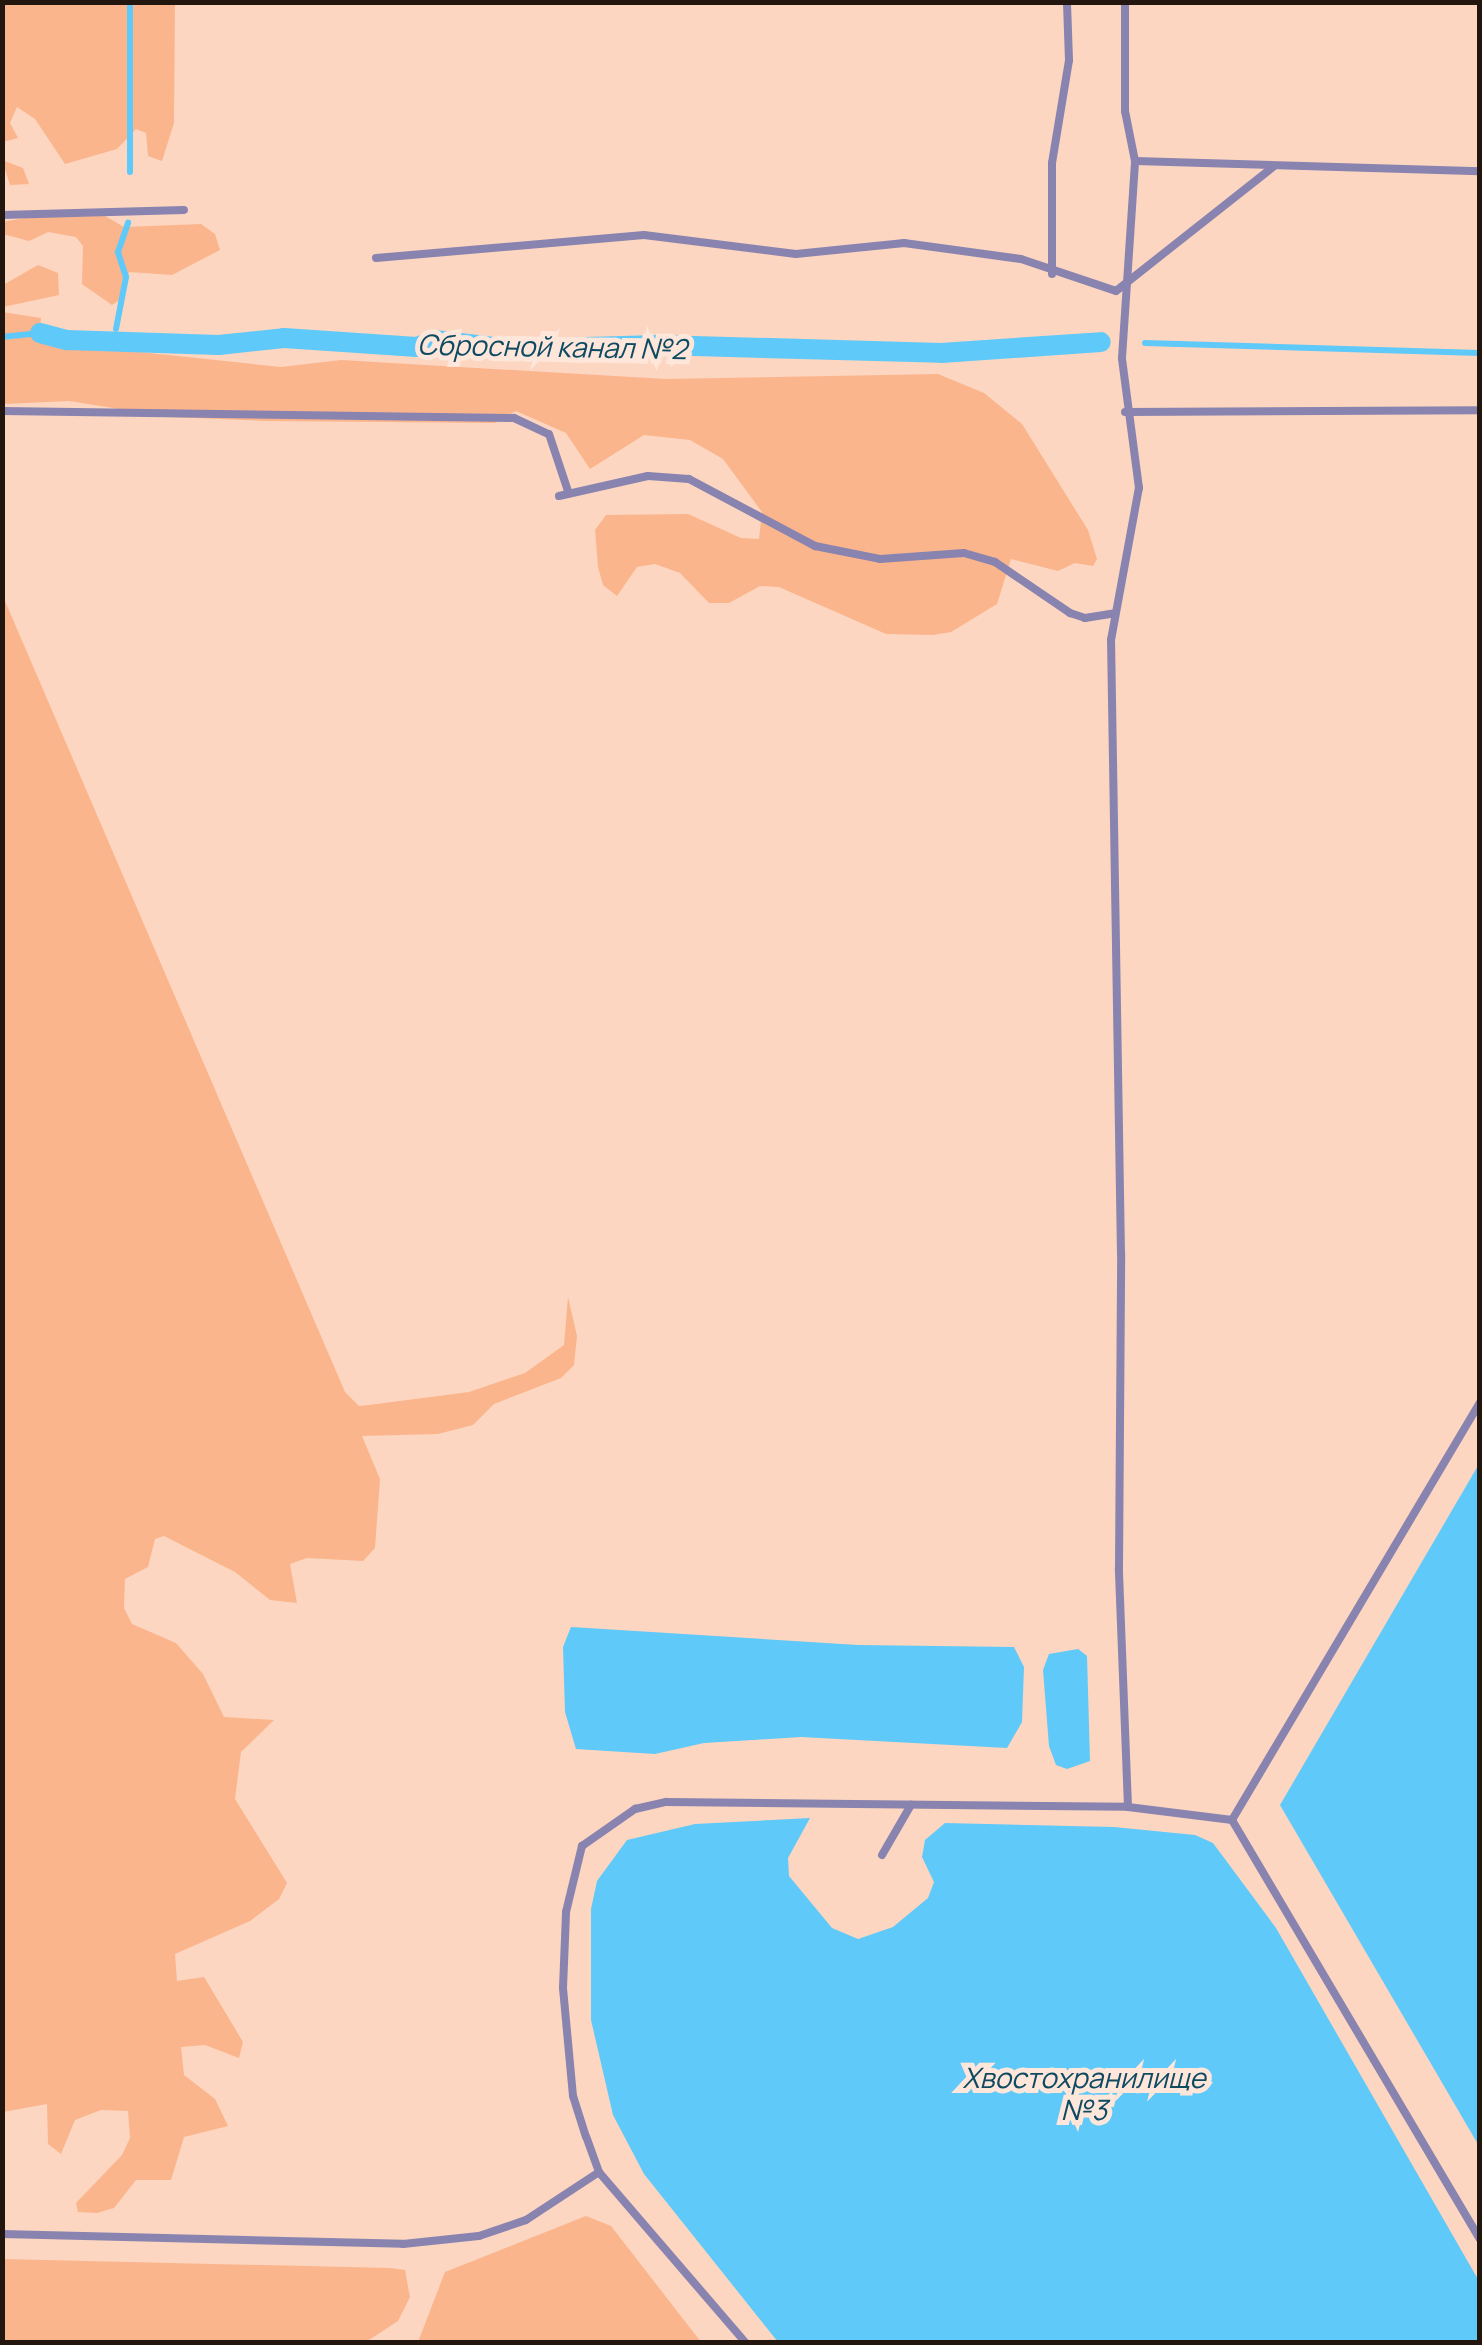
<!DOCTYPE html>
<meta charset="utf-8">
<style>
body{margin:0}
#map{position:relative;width:1482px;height:2345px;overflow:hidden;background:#fcd6c0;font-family:Manrope,sans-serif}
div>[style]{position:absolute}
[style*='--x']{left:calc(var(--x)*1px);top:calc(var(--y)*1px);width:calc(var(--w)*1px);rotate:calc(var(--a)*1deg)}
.green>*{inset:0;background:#fbb58d}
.water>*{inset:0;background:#5fc9f9}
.stream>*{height:6px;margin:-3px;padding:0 3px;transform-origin:3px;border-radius:3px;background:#5fc9f9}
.canal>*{height:20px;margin:-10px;padding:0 10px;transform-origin:10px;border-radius:10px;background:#5fc9f9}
.service>*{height:8px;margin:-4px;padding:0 4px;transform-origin:4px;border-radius:4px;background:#8983b0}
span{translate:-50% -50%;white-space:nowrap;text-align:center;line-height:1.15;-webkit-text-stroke:10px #fee7da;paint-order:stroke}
.water-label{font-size:28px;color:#0e4b63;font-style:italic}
.frame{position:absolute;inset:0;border:5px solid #23160e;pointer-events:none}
</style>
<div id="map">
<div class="green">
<div style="clip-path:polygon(3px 2px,175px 3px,174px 123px,162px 161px,148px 156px,146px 133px,136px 129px,117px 149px,65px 164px,35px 119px,17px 107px,10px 123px,18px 138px,3px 142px)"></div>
<div style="clip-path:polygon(2px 160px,23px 168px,29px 184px,10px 185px)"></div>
<div style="clip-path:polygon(105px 216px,124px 227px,201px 224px,215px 234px,220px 250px,172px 275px,129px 272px,121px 299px,112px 305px,82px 284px,83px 246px,76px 237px,48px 232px,29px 241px,3px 234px,2px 222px,31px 217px)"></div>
<div style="clip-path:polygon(38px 265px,58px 273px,59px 295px,3px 307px,3px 285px)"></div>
<div style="clip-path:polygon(2px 312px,41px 318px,40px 336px,54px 343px,281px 367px,341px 360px,666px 379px,938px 374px,984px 393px,1022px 424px,1088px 530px,1097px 559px,1093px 566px,1075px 563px,1058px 571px,1011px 559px,997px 604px,951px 632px,933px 635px,886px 634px,779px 587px,760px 586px,729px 603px,709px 603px,680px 573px,655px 564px,637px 567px,617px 596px,603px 585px,598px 567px,595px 530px,606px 515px,688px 514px,741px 538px,759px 539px,762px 512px,723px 459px,690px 440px,644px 435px,590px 469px,566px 433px,516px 411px,495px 423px,267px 421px,170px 417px,69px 401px,3px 404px)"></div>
<div style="clip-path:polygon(2px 594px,345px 1392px,359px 1406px,369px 1405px,469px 1392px,525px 1373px,564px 1345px,568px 1297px,577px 1336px,574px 1365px,561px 1378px,494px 1404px,473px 1425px,438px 1434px,362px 1436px,380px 1479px,375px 1548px,363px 1561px,307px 1558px,290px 1564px,297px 1603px,270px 1600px,235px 1572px,164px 1536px,155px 1539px,148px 1567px,125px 1579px,124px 1608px,132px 1624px,176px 1643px,203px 1674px,224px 1717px,274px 1720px,241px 1752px,235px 1799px,287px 1883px,279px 1899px,250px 1921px,175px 1954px,177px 1981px,204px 1977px,243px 2042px,239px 2058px,205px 2045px,181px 2047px,184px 2075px,215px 2099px,228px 2126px,184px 2137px,171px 2180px,136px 2180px,114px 2208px,97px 2213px,78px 2212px,76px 2203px,122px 2155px,130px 2138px,128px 2111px,101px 2110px,75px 2120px,61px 2154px,48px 2144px,47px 2104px,3px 2112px)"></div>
<div style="clip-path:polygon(586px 2216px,611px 2226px,701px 2342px,418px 2342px,445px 2272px)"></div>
<div style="clip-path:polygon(3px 2259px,390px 2268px,405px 2270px,410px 2297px,398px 2321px,366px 2342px,3px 2342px)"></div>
</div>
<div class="water">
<div style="clip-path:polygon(1479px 1464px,1479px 2146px,1280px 1805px)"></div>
<div style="clip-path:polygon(571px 1627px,858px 1645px,1014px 1647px,1024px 1667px,1022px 1722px,1007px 1748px,801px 1737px,704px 1743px,655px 1754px,576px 1749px,565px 1712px,563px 1647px)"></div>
<div style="clip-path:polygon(1078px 1649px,1087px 1656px,1090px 1761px,1067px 1769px,1056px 1765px,1049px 1746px,1043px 1670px,1049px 1654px)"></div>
<div style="clip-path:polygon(810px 1818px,788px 1858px,789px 1876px,832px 1928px,858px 1939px,893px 1927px,928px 1898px,934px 1882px,922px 1857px,925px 1840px,945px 1823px,1114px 1827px,1195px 1835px,1213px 1843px,1276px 1928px,1479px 2281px,1479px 2342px,778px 2342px,644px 2174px,613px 2115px,591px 2020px,591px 1909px,597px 1881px,627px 1840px,695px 1824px)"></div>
</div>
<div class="stream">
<div style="--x:130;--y:2;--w:170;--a:90"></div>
<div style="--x:116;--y:329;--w:53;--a:-79.1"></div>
<div style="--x:126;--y:277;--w:26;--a:-108"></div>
<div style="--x:118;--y:252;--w:31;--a:-71"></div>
<div style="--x:2;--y:337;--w:38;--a:-6"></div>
<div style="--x:1145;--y:343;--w:335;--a:1.7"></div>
</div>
<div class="canal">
<div style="--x:40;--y:333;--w:28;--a:15"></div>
<div style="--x:67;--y:340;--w:152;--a:1.9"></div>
<div style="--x:219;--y:345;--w:65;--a:-6.1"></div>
<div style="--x:284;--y:338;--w:133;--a:3.9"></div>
<div style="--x:417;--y:347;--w:18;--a:-22"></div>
<div style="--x:434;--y:340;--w:79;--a:6.6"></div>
<div style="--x:512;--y:349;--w:147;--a:-1.6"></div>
<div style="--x:659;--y:345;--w:282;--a:1.6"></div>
<div style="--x:941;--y:353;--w:160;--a:-3.9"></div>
</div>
<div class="service">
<div style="--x:1135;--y:161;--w:345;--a:1.7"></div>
<div style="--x:2;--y:215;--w:182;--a:-1.6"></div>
<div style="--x:376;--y:258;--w:269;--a:-4.9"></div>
<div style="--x:644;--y:235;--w:153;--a:7.1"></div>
<div style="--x:796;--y:254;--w:109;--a:-5.8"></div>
<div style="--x:904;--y:243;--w:118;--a:7.8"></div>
<div style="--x:1021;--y:259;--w:100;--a:18.6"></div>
<div style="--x:1116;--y:291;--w:201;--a:-38.3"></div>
<div style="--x:1052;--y:274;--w:111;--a:-90"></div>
<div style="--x:1052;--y:163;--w:104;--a:-80.6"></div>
<div style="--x:1069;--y:60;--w:58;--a:-92"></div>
<div style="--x:2;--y:411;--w:512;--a:0.78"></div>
<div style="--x:514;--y:418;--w:38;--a:25"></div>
<div style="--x:549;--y:434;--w:63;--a:71.6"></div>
<div style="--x:1125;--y:412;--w:355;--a:-0.3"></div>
<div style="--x:559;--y:496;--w:91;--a:-12.7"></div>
<div style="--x:648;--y:476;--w:41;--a:4.2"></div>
<div style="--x:689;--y:479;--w:143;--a:28"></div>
<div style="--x:815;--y:546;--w:66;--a:11.3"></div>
<div style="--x:880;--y:559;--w:84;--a:-4.1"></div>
<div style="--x:964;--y:553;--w:32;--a:16"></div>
<div style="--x:995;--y:562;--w:91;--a:34.2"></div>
<div style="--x:1070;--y:613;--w:16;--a:18"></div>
<div style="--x:1085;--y:618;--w:30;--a:-9"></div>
<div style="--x:1128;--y:1807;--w:105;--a:7.1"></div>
<div style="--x:1232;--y:1820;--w:485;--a:-59.3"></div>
<div style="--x:1232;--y:1820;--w:487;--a:59.4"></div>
<div style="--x:882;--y:1855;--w:58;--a:-59.9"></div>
<div style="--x:2;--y:2234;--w:401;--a:1.4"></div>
<div style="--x:403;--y:2244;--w:76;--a:-6"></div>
<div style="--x:479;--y:2236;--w:50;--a:-18.8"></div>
<div style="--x:526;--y:2220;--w:87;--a:-33.3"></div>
<div style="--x:745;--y:2342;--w:224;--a:-130.7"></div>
<div style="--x:599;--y:2172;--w:37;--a:-110"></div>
<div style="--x:586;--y:2137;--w:43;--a:-107.6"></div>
<div style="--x:573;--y:2096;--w:108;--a:-95.3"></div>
<div style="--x:563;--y:1988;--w:76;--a:-87.7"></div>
<div style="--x:566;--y:1912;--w:68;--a:-76.4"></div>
<div style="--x:582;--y:1846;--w:65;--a:-34.9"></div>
<div style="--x:635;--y:1809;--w:32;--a:-13"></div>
<div style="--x:666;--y:1802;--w:462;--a:0.6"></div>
<div style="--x:1128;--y:1807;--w:239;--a:-92.2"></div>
<div style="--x:1119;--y:1568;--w:314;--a:-89.6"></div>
<div style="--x:1121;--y:1254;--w:614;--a:-90.93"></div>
<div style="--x:1111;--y:640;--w:155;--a:-79.6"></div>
<div style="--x:1139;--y:488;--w:131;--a:-97.5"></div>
<div style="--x:1122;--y:358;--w:197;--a:-86.2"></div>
<div style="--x:1135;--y:161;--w:51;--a:-101.3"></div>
<div style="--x:1125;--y:111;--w:109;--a:-90"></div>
</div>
<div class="water-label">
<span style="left:552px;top:346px;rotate:1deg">Сбросной канал №2</span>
<span style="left:1084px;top:2093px">Хвостохранилище<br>№3</span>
</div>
<div class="frame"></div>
</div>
